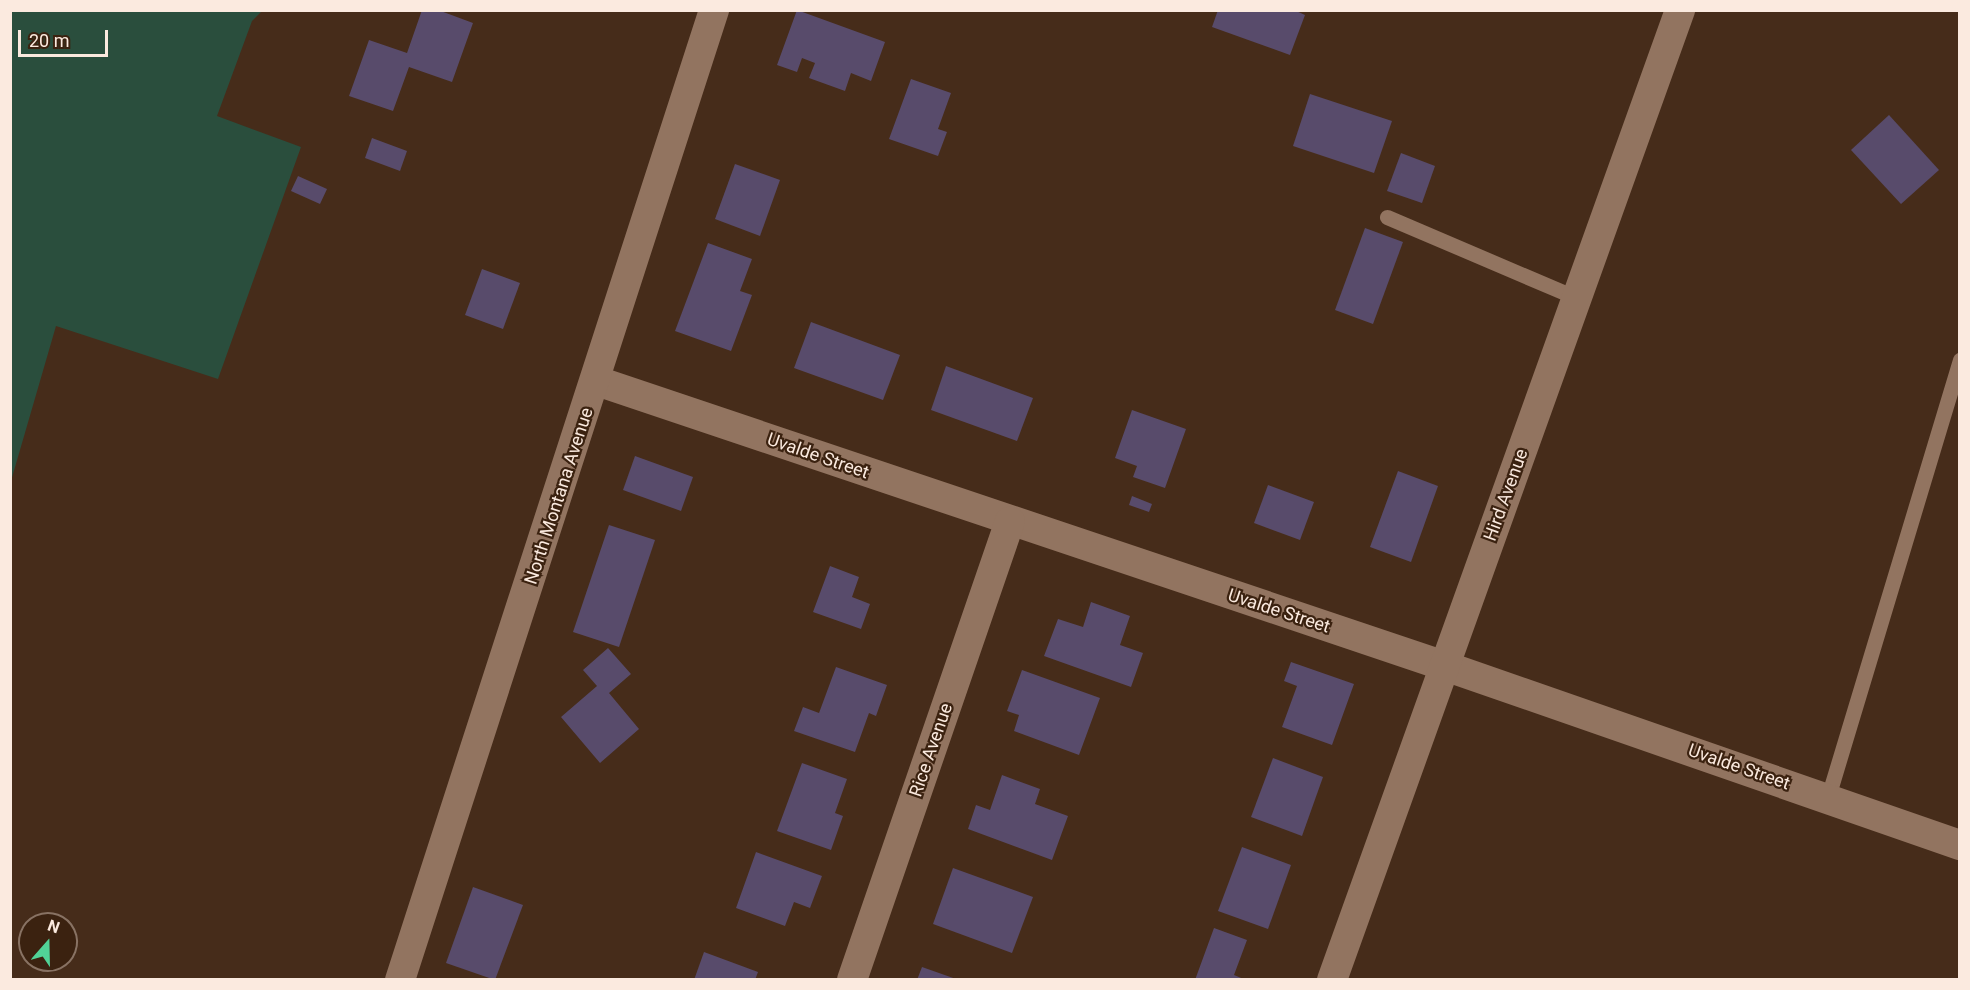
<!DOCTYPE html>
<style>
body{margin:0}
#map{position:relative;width:1970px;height:990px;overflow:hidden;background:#462c1a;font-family:Roboto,sans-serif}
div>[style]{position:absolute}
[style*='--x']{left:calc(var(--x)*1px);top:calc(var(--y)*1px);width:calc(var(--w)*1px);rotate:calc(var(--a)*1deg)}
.green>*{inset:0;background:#2a4e3d}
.building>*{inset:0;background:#584b6b}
.service>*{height:15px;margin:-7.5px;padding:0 7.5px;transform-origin:7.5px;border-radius:7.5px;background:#927460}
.minor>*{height:30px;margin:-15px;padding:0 15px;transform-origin:15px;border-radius:15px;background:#927460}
span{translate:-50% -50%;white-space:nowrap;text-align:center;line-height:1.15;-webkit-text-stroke:4.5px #3b2210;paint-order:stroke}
.street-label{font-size:18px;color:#fbeadf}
.frame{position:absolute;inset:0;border:12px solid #fbeadf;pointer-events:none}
.north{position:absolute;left:18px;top:912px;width:60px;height:60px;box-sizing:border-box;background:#3b2210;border:2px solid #887263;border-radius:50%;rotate:20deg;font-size:16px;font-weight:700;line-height:24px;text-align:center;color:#fbeadf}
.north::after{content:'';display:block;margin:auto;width:21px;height:27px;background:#51d397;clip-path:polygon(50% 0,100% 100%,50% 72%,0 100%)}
.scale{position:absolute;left:18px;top:30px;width:90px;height:27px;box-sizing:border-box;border:3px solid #fbeadf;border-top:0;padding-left:8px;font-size:18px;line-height:21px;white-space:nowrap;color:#fbeadf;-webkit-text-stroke:4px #3b2210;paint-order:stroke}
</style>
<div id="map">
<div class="green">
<div style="clip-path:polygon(11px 10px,262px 11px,252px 21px,217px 116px,301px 147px,218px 379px,56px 326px,11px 481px)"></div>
</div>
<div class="building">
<div style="clip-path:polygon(422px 10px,438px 10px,473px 23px,452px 82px,409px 67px,393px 111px,349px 96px,369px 40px,407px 53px)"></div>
<div style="clip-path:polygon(797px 10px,885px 42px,871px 81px,851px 73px,845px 91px,809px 78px,815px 63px,802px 58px,797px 72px,777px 65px)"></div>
<div style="clip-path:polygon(1218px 10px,1294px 10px,1305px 15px,1290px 55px,1212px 27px)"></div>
<div style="clip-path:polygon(911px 79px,951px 93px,938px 129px,947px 132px,938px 156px,889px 139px)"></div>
<div style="clip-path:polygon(1310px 94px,1392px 121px,1374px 173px,1293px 146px)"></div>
<div style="clip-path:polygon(1889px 115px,1939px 170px,1901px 204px,1851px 150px)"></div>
<div style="clip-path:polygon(372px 138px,407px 151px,400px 171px,365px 158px)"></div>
<div style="clip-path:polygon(1401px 153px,1435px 166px,1422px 203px,1387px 191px)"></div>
<div style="clip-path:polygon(735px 164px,780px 180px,760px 236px,715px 219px)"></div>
<div style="clip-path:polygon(298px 176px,327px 189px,320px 204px,291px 191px)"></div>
<div style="clip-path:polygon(1365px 228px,1403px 242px,1373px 324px,1335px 310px)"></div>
<div style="clip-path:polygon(708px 243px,752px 259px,740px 291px,752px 295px,731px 351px,675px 331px)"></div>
<div style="clip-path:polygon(482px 269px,520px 283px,503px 329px,465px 315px)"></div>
<div style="clip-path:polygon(811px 322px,900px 355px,883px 400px,794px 368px)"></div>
<div style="clip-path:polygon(946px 366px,1033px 398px,1017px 441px,931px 410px)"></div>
<div style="clip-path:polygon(1132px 410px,1186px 429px,1165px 488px,1133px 477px,1137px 466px,1115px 458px)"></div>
<div style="clip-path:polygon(635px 456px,693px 477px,681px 511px,623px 490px)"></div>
<div style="clip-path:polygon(1398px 471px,1438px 486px,1411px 562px,1370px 547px)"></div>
<div style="clip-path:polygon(1268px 485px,1314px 502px,1300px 540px,1254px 523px)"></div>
<div style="clip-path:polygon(1132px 496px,1152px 504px,1149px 512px,1129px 505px)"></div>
<div style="clip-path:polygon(609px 525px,655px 540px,619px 647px,573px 632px)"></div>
<div style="clip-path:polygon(830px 566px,859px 577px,852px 597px,870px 604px,861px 629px,813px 612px)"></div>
<div style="clip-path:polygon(1091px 602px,1130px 616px,1120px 645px,1143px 653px,1131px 687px,1044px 656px,1058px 619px,1083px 627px)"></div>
<div style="clip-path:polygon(608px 648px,631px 674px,609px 693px,639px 729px,600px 763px,561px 717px,597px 686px,583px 670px)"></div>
<div style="clip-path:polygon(1291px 662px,1354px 684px,1332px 745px,1282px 727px,1297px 686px,1284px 681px)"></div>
<div style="clip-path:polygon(836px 667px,887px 685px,876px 716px,869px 713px,855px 752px,794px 731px,803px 707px,819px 713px)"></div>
<div style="clip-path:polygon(1022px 670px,1100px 698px,1079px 755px,1014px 731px,1019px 715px,1007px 711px)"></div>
<div style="clip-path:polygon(1273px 758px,1323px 777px,1302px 836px,1251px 817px)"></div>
<div style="clip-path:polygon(802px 763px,847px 779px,835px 813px,843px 816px,831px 850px,777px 831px)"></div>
<div style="clip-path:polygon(1002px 775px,1040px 789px,1035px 804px,1068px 816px,1052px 860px,968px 829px,976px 805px,990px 810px)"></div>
<div style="clip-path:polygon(1242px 847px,1291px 865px,1268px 929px,1218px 911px)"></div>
<div style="clip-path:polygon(756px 852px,822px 876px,810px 908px,794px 902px,785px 926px,736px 908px)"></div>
<div style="clip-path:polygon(953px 868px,1033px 897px,1012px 953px,933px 924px)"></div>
<div style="clip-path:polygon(473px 887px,523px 905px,495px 980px,446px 963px)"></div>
<div style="clip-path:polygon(1214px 928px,1247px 940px,1234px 975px,1246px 980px,1195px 980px)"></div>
<div style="clip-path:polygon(704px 952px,758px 972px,755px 980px,694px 980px)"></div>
<div style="clip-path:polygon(922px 967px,956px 979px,956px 980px,917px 980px)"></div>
</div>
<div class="service">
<div style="--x:1387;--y:217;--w:207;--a:23.1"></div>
<div style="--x:1828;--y:797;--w:457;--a:-73.2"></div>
</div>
<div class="minor">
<div style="--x:597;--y:381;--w:895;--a:18.58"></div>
<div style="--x:1445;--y:666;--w:545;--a:19.17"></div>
<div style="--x:400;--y:980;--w:1020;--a:-72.06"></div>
<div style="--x:852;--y:980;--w:485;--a:-71"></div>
<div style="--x:1332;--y:980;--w:1031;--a:-70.26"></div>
</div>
<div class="street-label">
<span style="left:818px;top:456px;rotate:19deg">Uvalde Street</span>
<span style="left:1506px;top:495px;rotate:-70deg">Hird Avenue</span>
<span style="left:559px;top:496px;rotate:-72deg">North Montana Avenue</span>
<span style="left:1279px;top:611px;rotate:18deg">Uvalde Street</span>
<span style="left:931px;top:750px;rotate:-71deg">Rice Avenue</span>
<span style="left:1739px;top:767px;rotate:19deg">Uvalde Street</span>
</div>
<div class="frame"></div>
<div class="north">N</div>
<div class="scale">20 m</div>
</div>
